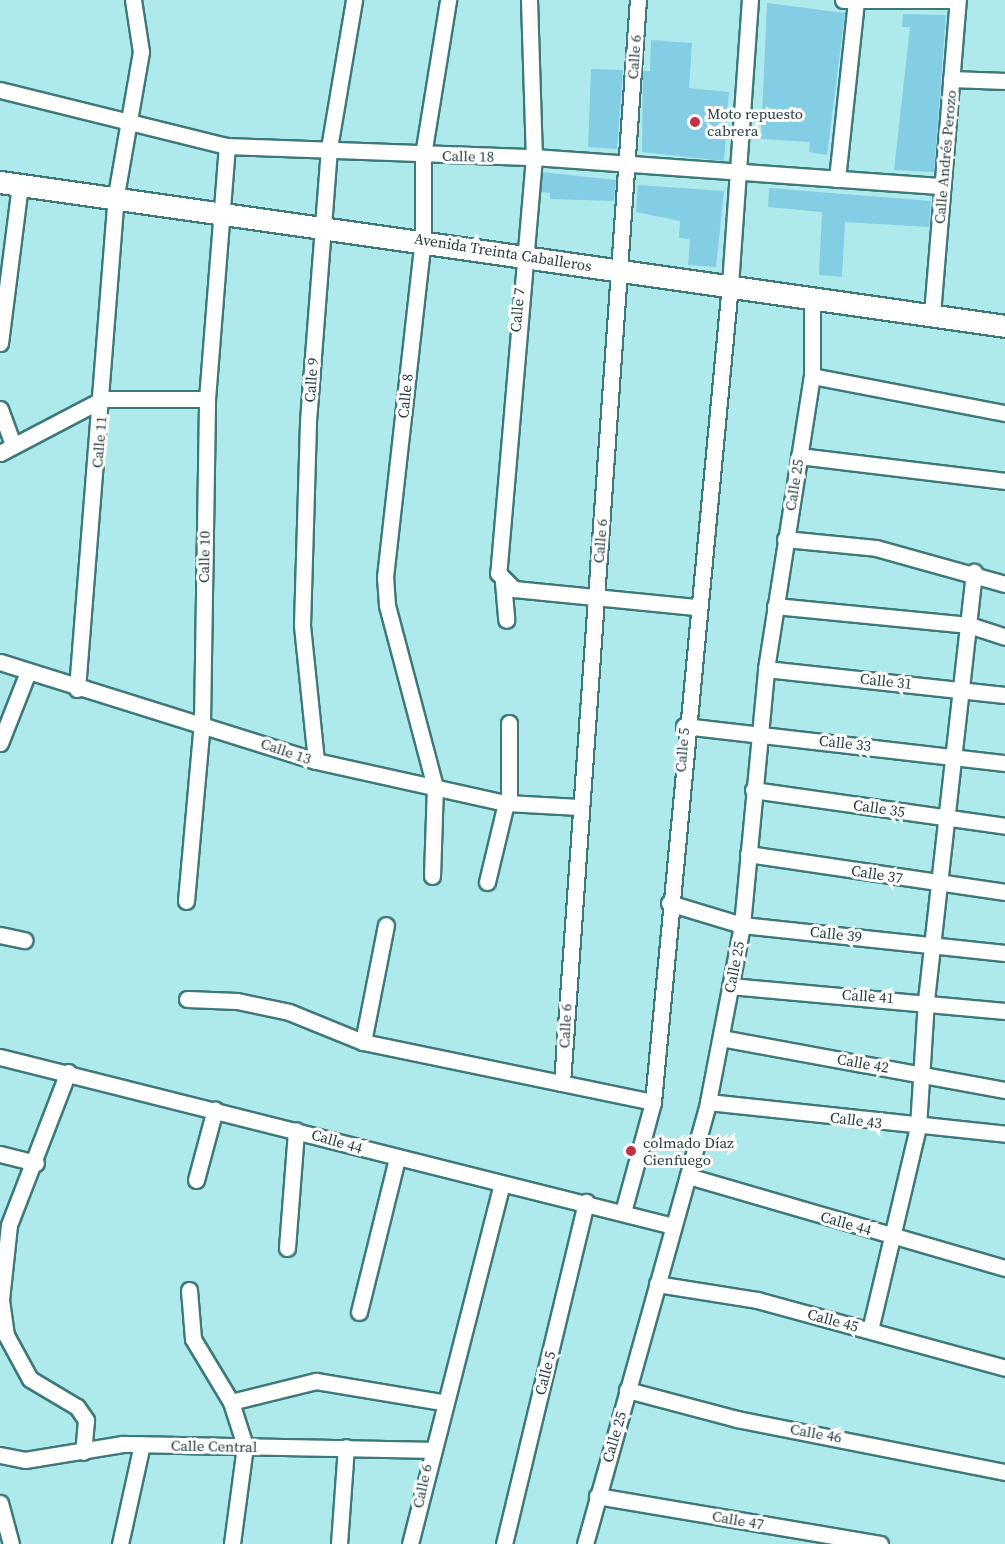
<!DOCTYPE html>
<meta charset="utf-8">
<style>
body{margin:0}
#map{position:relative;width:1005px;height:1544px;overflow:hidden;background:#aeeaec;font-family:"Source Serif 4",serif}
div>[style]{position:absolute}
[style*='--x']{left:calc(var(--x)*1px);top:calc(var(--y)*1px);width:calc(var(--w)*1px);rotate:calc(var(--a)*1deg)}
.building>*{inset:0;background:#83cee4}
.roads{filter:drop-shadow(2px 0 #3e797a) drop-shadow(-2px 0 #3e797a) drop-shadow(0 2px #3e797a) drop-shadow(0 -2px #3e797a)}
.street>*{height:15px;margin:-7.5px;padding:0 7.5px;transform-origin:7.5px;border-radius:7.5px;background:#fff}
.secondary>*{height:21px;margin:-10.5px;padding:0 10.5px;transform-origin:10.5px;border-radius:10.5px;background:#fff}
.dots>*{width:16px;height:16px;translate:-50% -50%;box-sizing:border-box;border:3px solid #fefefe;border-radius:50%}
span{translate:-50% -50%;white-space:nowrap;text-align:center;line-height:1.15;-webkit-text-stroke:6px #fefefe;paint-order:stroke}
.street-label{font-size:15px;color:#253d3e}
.poi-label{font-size:15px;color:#253d3e}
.left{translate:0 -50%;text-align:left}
</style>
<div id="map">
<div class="building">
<div style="clip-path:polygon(767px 3px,845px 13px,827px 155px,809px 152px,810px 142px,761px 139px)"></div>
<div style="clip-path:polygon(903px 14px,946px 15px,934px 172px,894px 170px,910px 27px,902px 27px)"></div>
<div style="clip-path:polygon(651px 40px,692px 43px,689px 88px,729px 92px,724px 161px,642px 152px,643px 71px,650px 71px)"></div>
<div style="clip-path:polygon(591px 69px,623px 70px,617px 149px,588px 147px)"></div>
<div style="clip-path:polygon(542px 172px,616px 180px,614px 201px,550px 199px,550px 193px,541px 192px)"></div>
<div style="clip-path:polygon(638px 185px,724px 191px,716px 267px,688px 265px,690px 239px,679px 238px,680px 221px,636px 212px)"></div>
<div style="clip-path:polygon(769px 188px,931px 201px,929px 227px,845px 222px,842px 277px,819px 275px,822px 212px,768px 207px)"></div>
</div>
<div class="roads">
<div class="street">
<div style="--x:529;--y:0;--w:157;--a:88.2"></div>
<div style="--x:534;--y:157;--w:418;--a:94.9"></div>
<div style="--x:498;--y:573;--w:23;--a:45"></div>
<div style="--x:514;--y:589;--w:182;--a:5.7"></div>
<div style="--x:843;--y:0;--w:113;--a:0"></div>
<div style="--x:951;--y:79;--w:54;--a:2.1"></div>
<div style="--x:0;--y:90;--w:234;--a:13.9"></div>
<div style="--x:227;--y:146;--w:307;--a:2.1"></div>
<div style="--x:534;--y:157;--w:409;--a:4.1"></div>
<div style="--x:837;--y:179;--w:180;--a:-83.9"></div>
<div style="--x:932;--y:314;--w:315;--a:-85.3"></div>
<div style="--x:0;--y:343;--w:160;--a:-82.8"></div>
<div style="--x:812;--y:376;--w:197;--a:10.9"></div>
<div style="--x:0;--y:409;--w:35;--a:70"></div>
<div style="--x:0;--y:453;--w:116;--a:-27.7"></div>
<div style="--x:103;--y:399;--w:104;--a:0"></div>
<div style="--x:799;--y:456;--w:208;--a:6.9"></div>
<div style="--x:785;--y:539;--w:91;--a:5.6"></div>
<div style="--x:876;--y:548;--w:134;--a:15.6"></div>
<div style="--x:503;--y:582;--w:38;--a:85"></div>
<div style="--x:775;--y:606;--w:195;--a:5.6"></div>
<div style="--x:969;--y:625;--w:38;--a:18"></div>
<div style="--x:0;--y:662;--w:331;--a:17.4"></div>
<div style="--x:316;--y:761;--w:195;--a:12.5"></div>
<div style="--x:506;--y:803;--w:73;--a:3.1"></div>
<div style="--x:766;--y:669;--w:240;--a:6.2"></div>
<div style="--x:77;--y:689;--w:496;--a:-85.5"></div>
<div style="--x:116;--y:195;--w:145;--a:-80.1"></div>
<div style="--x:141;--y:52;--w:53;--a:-98.7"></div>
<div style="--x:684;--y:726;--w:323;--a:6.6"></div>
<div style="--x:0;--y:743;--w:76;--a:-68.5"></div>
<div style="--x:316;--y:761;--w:137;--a:-95.9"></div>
<div style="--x:302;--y:625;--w:204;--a:-88.3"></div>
<div style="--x:308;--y:421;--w:274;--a:-85.6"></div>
<div style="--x:329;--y:148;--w:150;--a:-80.4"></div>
<div style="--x:753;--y:790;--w:255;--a:8.1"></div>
<div style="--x:509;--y:803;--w:80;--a:-90"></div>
<div style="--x:748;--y:854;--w:260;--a:8.4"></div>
<div style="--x:432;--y:876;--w:89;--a:-88.1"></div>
<div style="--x:435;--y:787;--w:188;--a:-104.8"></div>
<div style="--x:387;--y:605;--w:28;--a:-94"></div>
<div style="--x:385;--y:577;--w:340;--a:-83.6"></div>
<div style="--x:423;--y:239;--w:84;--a:-90"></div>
<div style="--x:423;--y:155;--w:157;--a:-80.8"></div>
<div style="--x:487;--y:882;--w:81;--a:-76.5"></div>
<div style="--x:186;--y:901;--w:180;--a:-84.9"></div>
<div style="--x:202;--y:722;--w:323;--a:-89.1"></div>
<div style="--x:207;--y:399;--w:254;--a:-85.5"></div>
<div style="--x:669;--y:903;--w:76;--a:16.8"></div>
<div style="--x:742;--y:925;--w:264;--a:6.1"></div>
<div style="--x:0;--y:935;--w:25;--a:12"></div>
<div style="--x:730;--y:986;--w:276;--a:5.2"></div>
<div style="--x:187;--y:999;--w:50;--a:2.3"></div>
<div style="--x:237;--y:1001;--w:53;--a:11.9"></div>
<div style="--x:289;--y:1012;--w:80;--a:22.1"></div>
<div style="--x:363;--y:1042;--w:296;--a:11.7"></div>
<div style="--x:721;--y:1038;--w:289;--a:10.4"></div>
<div style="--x:363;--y:1042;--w:119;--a:-78.9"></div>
<div style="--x:0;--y:1057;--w:694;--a:14.1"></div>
<div style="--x:68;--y:1072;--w:164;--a:111.1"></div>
<div style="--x:9;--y:1225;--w:75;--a:96.1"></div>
<div style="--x:1;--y:1300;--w:35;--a:82"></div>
<div style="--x:6;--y:1335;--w:50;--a:61.4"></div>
<div style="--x:30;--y:1379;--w:55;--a:30.8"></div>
<div style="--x:77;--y:1407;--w:16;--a:55"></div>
<div style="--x:86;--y:1420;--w:32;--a:95"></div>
<div style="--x:562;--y:1083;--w:1086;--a:-85.99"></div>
<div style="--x:708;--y:1102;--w:299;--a:6.1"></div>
<div style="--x:0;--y:1154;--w:37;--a:14"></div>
<div style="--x:688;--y:1176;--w:330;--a:16.2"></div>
<div style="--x:196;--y:1180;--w:73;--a:-75"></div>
<div style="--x:623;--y:1212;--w:114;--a:-74.7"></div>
<div style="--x:653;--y:1102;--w:821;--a:-84.62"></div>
<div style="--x:730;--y:285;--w:286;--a:-86"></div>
<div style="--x:287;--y:1248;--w:118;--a:-85.6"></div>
<div style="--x:657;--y:1284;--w:101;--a:9.1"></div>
<div style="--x:757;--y:1300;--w:257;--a:15.3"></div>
<div style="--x:189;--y:1290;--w:49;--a:85.3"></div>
<div style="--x:193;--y:1339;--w:74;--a:58.9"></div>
<div style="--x:231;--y:1402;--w:46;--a:72.3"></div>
<div style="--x:245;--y:1446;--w:99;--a:97.6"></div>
<div style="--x:359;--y:1312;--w:158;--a:-76.1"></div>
<div style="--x:870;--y:1330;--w:209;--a:-76.7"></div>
<div style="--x:918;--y:1127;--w:127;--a:-86.4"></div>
<div style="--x:926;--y:1000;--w:431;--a:-83.6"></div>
<div style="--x:627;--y:1390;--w:114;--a:14.8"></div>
<div style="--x:737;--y:1419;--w:273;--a:11.2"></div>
<div style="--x:231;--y:1402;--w:88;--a:-13.9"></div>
<div style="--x:316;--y:1381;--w:128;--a:9.5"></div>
<div style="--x:0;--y:1455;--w:25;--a:11"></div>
<div style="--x:25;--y:1460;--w:99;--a:-9.3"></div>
<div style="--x:123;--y:1444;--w:307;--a:1.1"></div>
<div style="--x:597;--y:1496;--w:287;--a:9.6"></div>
<div style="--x:0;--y:1503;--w:42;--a:75"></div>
<div style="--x:120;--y:1544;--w:102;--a:-77.6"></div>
<div style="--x:339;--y:1544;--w:97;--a:-85.9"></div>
<div style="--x:410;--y:1544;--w:372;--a:-75.7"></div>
<div style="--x:504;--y:1544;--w:352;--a:-76.5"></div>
<div style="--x:585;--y:1544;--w:459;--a:-74.4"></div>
<div style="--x:708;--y:1102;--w:180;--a:-79.1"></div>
<div style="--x:742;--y:925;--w:257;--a:-84.6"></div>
<div style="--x:766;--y:669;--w:297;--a:-81.1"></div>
<div style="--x:812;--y:376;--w:80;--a:-90"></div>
</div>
<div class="secondary">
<div style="--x:0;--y:182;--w:1015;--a:8.15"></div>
</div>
</div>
<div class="dots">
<div style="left:695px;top:122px;background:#c23145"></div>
<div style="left:631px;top:1151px;background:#c23145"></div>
</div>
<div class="street-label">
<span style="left:634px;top:57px;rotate:-86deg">Calle 6</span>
<span style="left:468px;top:156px;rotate:1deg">Calle 18</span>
<span style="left:945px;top:157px;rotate:-85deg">Calle Andrés Perozo</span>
<span style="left:503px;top:252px;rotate:9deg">Avenida Treinta Caballeros</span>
<span style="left:517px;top:310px;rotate:-85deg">Calle 7</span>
<span style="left:311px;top:380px;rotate:-86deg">Calle 9</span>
<span style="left:405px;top:396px;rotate:-84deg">Calle 8</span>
<span style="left:99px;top:442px;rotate:-85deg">Calle 11</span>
<span style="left:794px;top:485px;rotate:-81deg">Calle 25</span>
<span style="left:600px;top:541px;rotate:-85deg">Calle 6</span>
<span style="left:204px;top:557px;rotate:-89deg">Calle 10</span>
<span style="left:886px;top:681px;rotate:6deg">Calle 31</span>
<span style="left:845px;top:743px;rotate:6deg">Calle 33</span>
<span style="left:682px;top:750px;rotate:-85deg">Calle 5</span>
<span style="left:286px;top:751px;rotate:19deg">Calle 13</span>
<span style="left:879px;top:808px;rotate:8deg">Calle 35</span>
<span style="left:877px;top:874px;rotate:9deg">Calle 37</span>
<span style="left:836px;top:934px;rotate:6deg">Calle 39</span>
<span style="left:734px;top:967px;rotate:-79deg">Calle 25</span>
<span style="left:868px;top:996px;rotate:4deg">Calle 41</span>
<span style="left:565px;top:1026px;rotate:-87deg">Calle 6</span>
<span style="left:863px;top:1063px;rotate:10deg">Calle 42</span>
<span style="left:856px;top:1120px;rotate:7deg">Calle 43</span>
<span style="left:337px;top:1141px;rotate:16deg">Calle 44</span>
<span style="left:846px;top:1223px;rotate:16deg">Calle 44</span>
<span style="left:833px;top:1320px;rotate:15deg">Calle 45</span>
<span style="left:545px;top:1373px;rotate:-76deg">Calle 5</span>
<span style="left:816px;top:1433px;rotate:10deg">Calle 46</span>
<span style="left:614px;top:1437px;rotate:-74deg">Calle 25</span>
<span style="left:214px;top:1446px;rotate:1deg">Calle Central</span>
<span style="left:422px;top:1486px;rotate:-78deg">Calle 6</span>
<span style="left:738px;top:1520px;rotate:10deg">Calle 47</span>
</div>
<div class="poi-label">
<span class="left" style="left:707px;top:122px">Moto repuesto<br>cabrera</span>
<span class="left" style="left:643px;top:1151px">colmado Díaz<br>Cienfuego</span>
</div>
</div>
